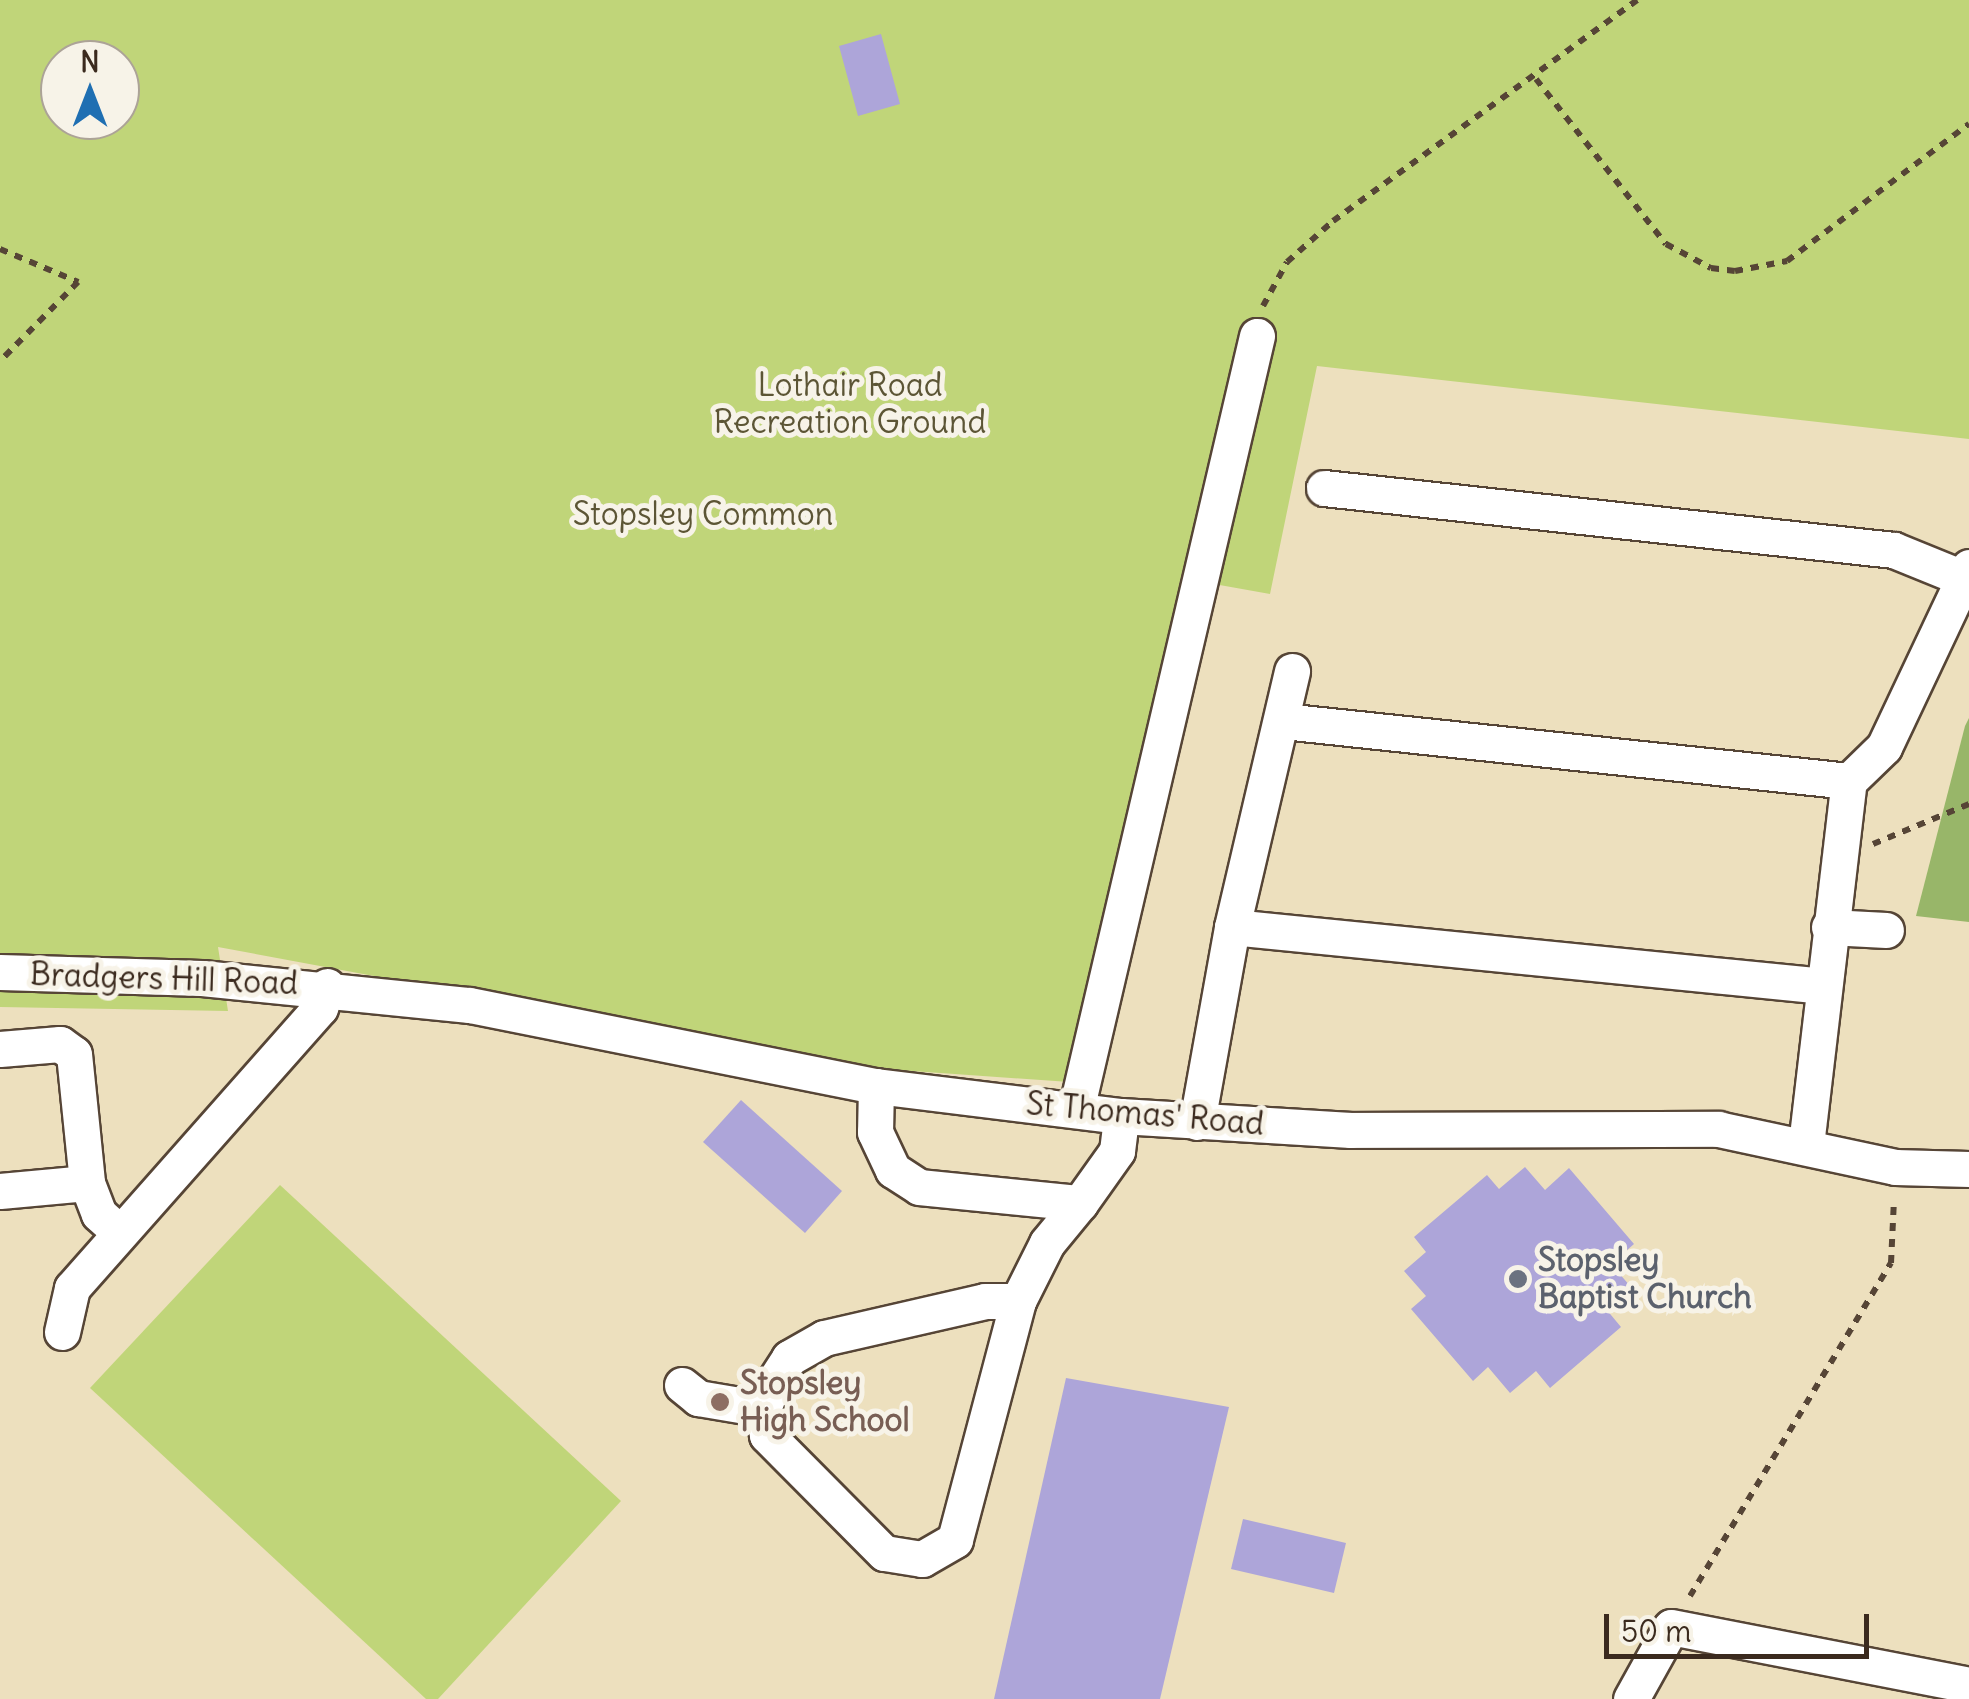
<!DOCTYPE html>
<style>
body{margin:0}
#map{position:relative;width:1969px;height:1699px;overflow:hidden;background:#ede0be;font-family:Delius,sans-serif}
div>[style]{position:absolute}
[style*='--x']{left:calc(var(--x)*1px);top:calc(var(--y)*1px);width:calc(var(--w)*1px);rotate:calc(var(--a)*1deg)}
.green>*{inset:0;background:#c0d579}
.forest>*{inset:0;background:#98b669}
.building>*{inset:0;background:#ada5d9}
.path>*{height:6px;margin-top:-3px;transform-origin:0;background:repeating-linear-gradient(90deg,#564536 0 8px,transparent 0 16px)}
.roads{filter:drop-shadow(2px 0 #564536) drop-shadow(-2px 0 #564536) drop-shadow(0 2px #564536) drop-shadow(0 -2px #564536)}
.minor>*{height:35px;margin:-17.5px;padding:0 17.5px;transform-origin:17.5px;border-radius:17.5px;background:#fff}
.dots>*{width:28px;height:28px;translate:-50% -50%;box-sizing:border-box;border:5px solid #f7f3e8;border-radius:50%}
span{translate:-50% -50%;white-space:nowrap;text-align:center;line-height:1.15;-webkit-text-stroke:10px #f7f3e8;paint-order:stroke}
.park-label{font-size:32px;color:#5c5535}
.street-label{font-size:32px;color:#3b2a1e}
.worship-label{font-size:32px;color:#5b616d;font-weight:700}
.left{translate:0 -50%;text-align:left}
.education-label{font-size:32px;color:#785e54;font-weight:700}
.north{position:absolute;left:40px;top:40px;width:100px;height:100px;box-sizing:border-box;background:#f7f3e8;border:2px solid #aca397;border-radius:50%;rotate:0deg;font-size:28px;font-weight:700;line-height:40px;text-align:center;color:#3b2a1e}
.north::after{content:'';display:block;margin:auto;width:35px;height:45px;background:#1f6fb2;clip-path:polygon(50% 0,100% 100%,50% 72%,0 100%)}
.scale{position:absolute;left:1604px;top:1614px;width:265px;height:45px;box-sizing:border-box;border:5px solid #3b2a1e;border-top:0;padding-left:12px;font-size:30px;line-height:35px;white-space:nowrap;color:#3b2a1e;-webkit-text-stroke:8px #f7f3e8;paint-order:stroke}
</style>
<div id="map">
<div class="green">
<div style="clip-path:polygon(evenodd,0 0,1969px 0,1969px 439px,1317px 366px,1270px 594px,1214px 584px,1098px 1084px,870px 1068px,218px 947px,228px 1011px,0 1007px,0 0,60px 60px,120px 60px,120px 120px,60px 120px,60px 60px)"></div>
<div style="clip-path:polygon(280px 1185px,621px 1501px,438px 1699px,426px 1699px,90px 1388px)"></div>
</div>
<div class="forest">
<div style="clip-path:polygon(1969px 718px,1969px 922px,1916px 916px,1965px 726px)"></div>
</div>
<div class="building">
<div style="clip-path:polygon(881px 34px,900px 104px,858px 116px,839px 46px)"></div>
<div style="clip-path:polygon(741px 1100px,842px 1191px,805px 1233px,703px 1142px)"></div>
<div style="clip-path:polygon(1525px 1167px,1545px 1190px,1569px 1168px,1634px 1244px,1611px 1264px,1631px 1287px,1606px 1309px,1621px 1327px,1550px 1388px,1536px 1371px,1510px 1393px,1488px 1367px,1473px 1381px,1411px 1309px,1426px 1296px,1404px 1271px,1426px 1252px,1414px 1237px,1487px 1175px,1499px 1189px)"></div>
<div style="clip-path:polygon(1066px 1378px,1229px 1407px,1160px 1699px,994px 1699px)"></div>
<div style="clip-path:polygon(1243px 1519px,1346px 1543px,1334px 1593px,1231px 1569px)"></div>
</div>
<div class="path">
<div style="--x:1536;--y:79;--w:210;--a:51.8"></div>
<div style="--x:1666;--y:244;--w:51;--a:28.1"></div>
<div style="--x:1711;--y:268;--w:24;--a:7"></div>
<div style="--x:1735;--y:271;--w:53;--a:-10.9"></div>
<div style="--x:1787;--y:261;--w:228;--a:-37"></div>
<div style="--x:0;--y:249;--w:85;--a:22.9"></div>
<div style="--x:78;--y:282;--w:111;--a:134.6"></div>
<div style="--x:1263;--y:306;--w:50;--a:-61.4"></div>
<div style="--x:1287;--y:262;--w:62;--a:-41.7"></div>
<div style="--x:1333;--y:221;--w:376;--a:-36"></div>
<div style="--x:1873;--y:844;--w:104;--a:-22.6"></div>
<div style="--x:1690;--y:1596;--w:389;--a:-58.9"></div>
<div style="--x:1891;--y:1263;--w:63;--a:-87.3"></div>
</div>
<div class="roads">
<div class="minor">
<div style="--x:1324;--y:488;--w:573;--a:6.21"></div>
<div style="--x:1894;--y:550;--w:74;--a:22.1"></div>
<div style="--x:1283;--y:721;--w:569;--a:6.05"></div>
<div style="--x:1232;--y:927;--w:595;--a:5.69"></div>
<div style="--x:1829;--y:927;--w:57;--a:3"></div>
<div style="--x:0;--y:972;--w:202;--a:1.7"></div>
<div style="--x:202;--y:978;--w:269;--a:5.8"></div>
<div style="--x:470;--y:1005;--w:414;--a:11.3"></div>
<div style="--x:876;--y:1086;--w:247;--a:7"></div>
<div style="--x:1121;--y:1116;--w:230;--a:3.5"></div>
<div style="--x:1351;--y:1130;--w:367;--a:-0.2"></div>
<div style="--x:1718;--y:1129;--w:181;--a:12.1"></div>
<div style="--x:1895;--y:1167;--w:74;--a:1.5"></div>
<div style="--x:0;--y:1049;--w:60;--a:-4.8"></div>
<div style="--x:60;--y:1044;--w:17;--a:36"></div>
<div style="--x:74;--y:1054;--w:130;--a:84.2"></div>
<div style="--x:87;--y:1183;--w:33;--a:69"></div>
<div style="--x:99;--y:1214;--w:27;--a:42"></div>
<div style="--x:876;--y:1086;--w:46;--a:91.2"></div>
<div style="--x:875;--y:1132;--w:42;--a:64.7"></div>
<div style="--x:893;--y:1170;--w:31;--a:33"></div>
<div style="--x:919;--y:1187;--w:162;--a:5.7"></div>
<div style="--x:1080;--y:1203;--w:64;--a:-54.6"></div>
<div style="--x:1117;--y:1151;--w:35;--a:-83"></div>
<div style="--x:1076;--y:1110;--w:795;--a:-76.84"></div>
<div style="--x:1197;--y:1122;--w:198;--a:-79.8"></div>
<div style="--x:1232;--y:927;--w:263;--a:-76.8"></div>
<div style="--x:1806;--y:1145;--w:367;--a:-83.3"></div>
<div style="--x:1849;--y:781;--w:49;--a:-44.2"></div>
<div style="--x:1884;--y:747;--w:199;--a:-64.7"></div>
<div style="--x:0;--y:1191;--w:87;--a:-5.3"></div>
<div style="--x:985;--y:1301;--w:33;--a:0"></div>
<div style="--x:1018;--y:1301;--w:247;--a:104.8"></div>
<div style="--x:955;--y:1540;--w:38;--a:150"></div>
<div style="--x:922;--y:1559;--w:38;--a:-171"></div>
<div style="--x:884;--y:1553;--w:166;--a:-134.8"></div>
<div style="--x:767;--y:1435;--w:26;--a:-99"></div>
<div style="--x:763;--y:1409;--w:28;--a:-69"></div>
<div style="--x:773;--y:1383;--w:30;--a:-57"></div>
<div style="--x:789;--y:1358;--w:40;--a:-29.7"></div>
<div style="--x:824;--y:1338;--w:165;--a:-12.9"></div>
<div style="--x:1018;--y:1301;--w:65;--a:-63.4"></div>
<div style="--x:1047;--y:1243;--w:52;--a:-50.5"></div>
<div style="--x:62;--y:1332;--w:45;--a:-77.2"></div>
<div style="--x:72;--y:1288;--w:374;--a:-48.5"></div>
<div style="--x:320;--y:1008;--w:23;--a:-72"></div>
<div style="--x:682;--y:1385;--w:21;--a:39"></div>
<div style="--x:698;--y:1398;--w:66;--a:9.6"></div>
<div style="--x:1631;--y:1699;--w:82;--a:-60.9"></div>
<div style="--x:1671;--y:1627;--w:304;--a:11"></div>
</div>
</div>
<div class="dots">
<div style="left:1518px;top:1279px;background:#6b7280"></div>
<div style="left:720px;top:1402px;background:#8d6e63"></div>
</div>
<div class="park-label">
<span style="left:850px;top:404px">Lothair Road<br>Recreation Ground</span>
<span style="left:703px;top:514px">Stopsley Common</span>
</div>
<div class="street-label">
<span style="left:164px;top:979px;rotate:2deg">Bradgers Hill Road</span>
<span style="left:1145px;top:1114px;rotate:5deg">St Thomas' Road</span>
</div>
<div class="worship-label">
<span class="left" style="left:1538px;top:1279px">Stopsley<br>Baptist Church</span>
</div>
<div class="education-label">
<span class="left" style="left:740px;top:1402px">Stopsley<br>High School</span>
</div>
<div class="north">N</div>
<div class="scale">50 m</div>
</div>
